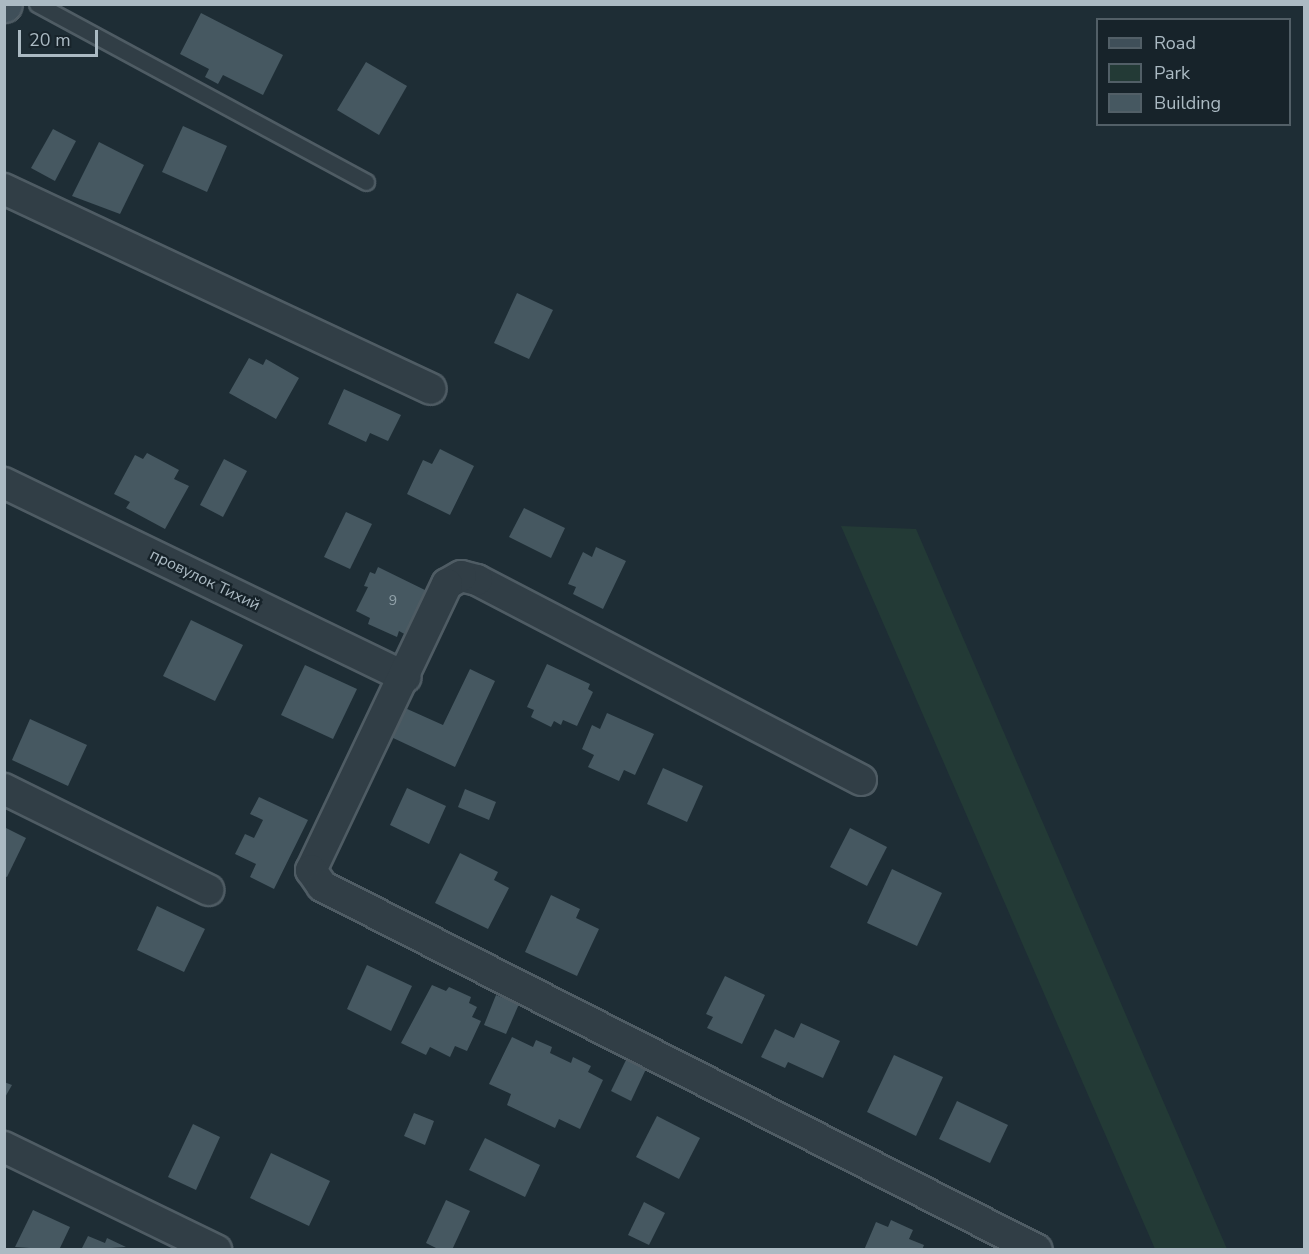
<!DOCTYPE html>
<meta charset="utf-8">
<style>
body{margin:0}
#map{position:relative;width:1309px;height:1254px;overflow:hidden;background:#1e2d35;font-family:"Nunito Sans",sans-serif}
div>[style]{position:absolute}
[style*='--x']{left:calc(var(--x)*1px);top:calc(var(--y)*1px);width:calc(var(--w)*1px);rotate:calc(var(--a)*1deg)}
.green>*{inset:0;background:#233a36}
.building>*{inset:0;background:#465861}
.roads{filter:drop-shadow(2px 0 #4f5c64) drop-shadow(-2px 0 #4f5c64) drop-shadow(0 2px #4f5c64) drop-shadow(0 -2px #4f5c64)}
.lane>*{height:15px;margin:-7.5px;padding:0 7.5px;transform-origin:7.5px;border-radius:7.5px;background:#313e46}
.street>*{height:30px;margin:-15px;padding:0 15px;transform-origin:15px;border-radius:15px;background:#313e46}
.secondary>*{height:33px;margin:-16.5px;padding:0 16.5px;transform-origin:16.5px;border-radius:16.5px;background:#3f4f59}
span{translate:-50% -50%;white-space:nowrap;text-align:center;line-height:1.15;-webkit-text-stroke:4.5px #17232a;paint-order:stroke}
.number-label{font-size:14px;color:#92a2aa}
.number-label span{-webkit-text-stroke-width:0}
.street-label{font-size:16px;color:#abbac3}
.frame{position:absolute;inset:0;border:6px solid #abbac3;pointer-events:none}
.legend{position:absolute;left:1096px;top:18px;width:195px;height:108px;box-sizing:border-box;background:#17232a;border:2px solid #525f67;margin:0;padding:8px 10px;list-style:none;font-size:18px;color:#abbac3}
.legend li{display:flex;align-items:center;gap:12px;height:30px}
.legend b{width:30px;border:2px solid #525f67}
.scale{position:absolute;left:18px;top:30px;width:80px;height:27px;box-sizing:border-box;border:3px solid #abbac3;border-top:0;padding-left:8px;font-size:18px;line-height:21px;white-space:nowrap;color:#abbac3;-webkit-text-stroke:4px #17232a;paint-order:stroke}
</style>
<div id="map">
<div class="green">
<div style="clip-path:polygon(841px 526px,916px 529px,1227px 1249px,1155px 1249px)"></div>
</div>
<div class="building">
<div style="clip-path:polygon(201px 13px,283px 55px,263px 95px,223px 75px,218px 84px,205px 77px,209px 69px,180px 54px)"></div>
<div style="clip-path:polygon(366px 62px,407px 86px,379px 135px,337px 110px)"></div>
<div style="clip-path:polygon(183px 126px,227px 146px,207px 192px,162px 172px)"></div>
<div style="clip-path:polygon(53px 129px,76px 141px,55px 181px,31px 168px)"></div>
<div style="clip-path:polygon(99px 142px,144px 165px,120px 214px,72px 196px)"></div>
<div style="clip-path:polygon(517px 293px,553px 310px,529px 359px,494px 343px)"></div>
<div style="clip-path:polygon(249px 358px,263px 365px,266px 359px,299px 378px,276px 419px,229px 393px)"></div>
<div style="clip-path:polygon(344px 389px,401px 415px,388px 441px,370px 433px,366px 442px,328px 424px)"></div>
<div style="clip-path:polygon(440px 449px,474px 466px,450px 515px,407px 494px,423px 460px,432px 464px)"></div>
<div style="clip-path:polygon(147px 453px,179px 470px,174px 479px,189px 486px,165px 529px,126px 508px,130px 502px,114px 494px,135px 455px,143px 459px)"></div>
<div style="clip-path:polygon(224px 459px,247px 471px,223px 517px,200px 505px)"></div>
<div style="clip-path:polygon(524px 508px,565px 528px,551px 558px,509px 537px)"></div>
<div style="clip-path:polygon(346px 512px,372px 524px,350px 569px,324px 557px)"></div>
<div style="clip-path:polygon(596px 547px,626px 561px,603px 609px,573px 594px,576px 587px,568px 584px,583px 552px,592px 557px)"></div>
<div style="clip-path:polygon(378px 567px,429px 592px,408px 636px,399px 631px,397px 637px,368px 624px,370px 618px,356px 611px,368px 587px,364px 586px,370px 572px,375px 574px)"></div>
<div style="clip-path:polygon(191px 620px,243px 645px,215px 701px,163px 676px)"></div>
<div style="clip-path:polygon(547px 664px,590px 684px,588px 689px,593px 692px,577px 726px,563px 720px,561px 725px,554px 721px,551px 727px,531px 717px,534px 710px,527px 707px)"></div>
<div style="clip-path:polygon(305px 665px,357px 689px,333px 739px,281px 715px)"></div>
<div style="clip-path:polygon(470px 669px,495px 681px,455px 767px,391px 737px,405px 708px,443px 725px)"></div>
<div style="clip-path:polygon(607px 713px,654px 734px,635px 775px,624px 770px,619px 781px,588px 767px,594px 755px,582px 749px,592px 725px,600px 729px)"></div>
<div style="clip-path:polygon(30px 719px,87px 745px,68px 786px,12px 760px)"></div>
<div style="clip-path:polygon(663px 768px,703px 786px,687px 822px,647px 804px)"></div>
<div style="clip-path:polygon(407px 788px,446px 806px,429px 844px,390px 825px)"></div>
<div style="clip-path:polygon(465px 789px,496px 802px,489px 820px,458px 807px)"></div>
<div style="clip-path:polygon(259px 797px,308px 820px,274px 889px,250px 877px,256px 864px,235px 854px,245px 834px,254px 838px,263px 820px,250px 814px)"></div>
<div style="clip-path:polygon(4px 827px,26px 838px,7px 877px,4px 876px)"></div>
<div style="clip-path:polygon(850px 828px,887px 847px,867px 886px,830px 867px)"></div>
<div style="clip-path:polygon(460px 853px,498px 872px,494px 880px,509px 888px,488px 929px,435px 903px)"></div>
<div style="clip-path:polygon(892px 869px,942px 893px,917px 946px,867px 923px)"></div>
<div style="clip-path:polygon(551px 895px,580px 909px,576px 918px,599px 929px,577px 976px,525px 952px)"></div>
<div style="clip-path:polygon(157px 906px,205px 929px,184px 972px,137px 950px)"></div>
<div style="clip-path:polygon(367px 965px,412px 986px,391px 1031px,347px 1009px)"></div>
<div style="clip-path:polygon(725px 976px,765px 995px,742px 1044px,707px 1028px,713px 1017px,706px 1014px)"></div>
<div style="clip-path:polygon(432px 985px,446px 991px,449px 987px,471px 997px,469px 1003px,477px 1007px,472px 1017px,481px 1021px,467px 1051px,455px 1046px,450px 1057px,430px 1047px,426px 1055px,401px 1043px)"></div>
<div style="clip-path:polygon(496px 995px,519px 1004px,506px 1034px,484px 1025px)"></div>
<div style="clip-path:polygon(801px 1023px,840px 1041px,823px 1078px,788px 1062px,785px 1068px,761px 1057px,775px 1029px,794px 1038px)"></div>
<div style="clip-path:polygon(512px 1037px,533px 1047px,536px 1040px,552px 1047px,550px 1053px,571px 1063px,573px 1057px,591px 1066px,588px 1072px,603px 1080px,580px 1129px,559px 1119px,555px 1128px,507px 1105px,511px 1094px,489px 1084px)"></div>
<div style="clip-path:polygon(894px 1055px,943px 1077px,916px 1136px,867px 1112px)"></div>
<div style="clip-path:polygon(626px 1060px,646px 1069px,631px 1101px,611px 1091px)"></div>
<div style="clip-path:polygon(4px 1082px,12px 1085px,4px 1099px)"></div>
<div style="clip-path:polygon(957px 1101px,1008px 1125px,990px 1163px,939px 1139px)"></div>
<div style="clip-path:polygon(414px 1113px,434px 1121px,425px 1145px,404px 1136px)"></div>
<div style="clip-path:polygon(657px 1116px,700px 1138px,679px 1179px,636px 1157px)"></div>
<div style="clip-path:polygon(193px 1124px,220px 1137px,196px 1190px,168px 1177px)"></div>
<div style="clip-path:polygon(485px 1138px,540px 1165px,525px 1197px,469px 1170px)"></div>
<div style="clip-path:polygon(271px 1153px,330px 1181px,309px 1226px,250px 1198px)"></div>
<div style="clip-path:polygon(446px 1200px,470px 1211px,452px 1250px,440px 1250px,426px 1243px)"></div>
<div style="clip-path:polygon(644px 1202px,665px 1213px,649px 1245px,628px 1235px)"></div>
<div style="clip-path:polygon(33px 1210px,70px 1227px,59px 1250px,15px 1247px)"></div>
<div style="clip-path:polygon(891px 1220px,913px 1230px,909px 1239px,924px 1245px,922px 1250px,864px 1250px,876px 1222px,888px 1227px)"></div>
<div style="clip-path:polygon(88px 1236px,105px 1243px,107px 1238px,126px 1247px,81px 1250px)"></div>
</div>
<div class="roads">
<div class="lane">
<div style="--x:37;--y:4;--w:374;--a:28.4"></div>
</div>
<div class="street">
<div style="--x:4;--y:189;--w:471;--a:25.1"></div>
<div style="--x:4;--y:483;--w:446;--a:25.8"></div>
<div style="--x:861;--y:780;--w:433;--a:-152.5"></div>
<div style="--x:477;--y:580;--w:16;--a:-166"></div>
<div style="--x:461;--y:576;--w:16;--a:150"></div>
<div style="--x:447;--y:584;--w:317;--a:115.4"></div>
<div style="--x:311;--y:870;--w:19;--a:55"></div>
<div style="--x:322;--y:886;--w:802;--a:26.98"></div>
<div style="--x:4;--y:789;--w:228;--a:26.3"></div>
<div style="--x:4;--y:1147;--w:236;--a:25.9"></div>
</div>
<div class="secondary">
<div style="--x:4;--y:5;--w:1;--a:-45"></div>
</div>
</div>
<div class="number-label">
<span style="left:393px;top:601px">9</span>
</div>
<div class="street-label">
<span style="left:205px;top:580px;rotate:26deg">провулок Тихий</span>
</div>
<div class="frame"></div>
<ul class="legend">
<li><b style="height:8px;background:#3f4f59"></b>Road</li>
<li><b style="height:16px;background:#233a36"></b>Park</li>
<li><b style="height:16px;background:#465861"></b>Building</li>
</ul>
<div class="scale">20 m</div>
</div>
